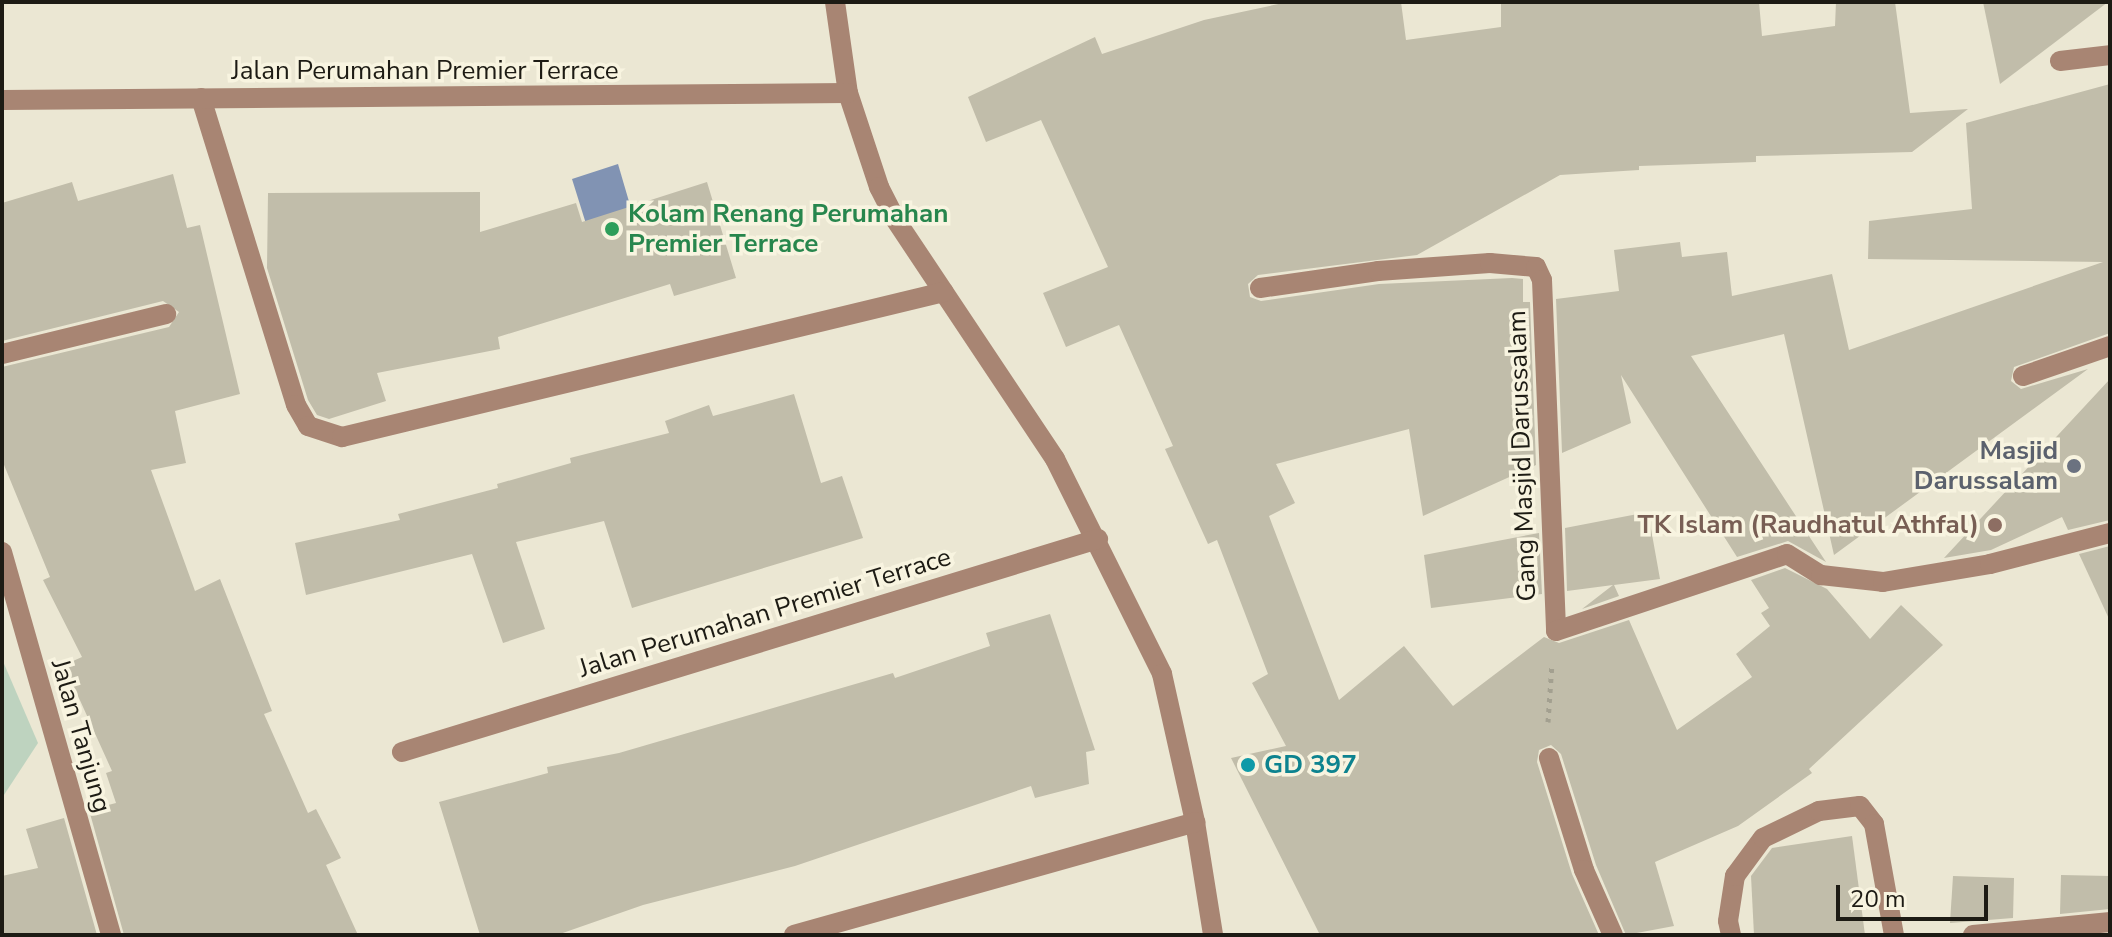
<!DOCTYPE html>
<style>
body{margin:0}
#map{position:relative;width:2112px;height:937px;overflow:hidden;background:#ebe7d3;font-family:"Nunito Sans",sans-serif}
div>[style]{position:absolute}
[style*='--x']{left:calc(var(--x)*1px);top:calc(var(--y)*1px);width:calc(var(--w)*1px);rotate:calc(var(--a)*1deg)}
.green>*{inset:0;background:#bed3bf}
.water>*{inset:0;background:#8193b3}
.building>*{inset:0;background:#c1bdaa}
.path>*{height:5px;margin-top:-2.5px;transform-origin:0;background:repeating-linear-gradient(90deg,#a3a090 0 4px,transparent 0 10px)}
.minor>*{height:20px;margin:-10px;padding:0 10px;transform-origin:10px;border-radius:10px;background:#a88573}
.dots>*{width:22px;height:22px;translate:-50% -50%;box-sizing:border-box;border:4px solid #f8f4e0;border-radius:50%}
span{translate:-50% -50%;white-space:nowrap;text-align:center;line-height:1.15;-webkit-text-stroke:7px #f8f4e0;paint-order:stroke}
.street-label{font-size:26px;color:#1d1b14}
.leisure-label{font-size:26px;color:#27864d;font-weight:700}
.left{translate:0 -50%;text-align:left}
.worship-label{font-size:26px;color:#5b616d;font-weight:700}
.right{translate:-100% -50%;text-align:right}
.education-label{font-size:26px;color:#785e54;font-weight:700}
.culture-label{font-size:26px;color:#0d838f;font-weight:700}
.frame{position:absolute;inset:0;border:4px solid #1d1b14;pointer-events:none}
.scale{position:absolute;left:1836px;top:885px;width:152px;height:36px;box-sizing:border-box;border:4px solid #1d1b14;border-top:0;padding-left:10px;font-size:24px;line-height:28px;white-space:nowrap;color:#1d1b14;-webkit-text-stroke:6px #f8f4e0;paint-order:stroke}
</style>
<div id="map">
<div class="green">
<div style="clip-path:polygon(2px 659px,38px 743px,2px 798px)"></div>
</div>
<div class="water">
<div style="clip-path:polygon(618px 164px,652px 280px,608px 294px,572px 179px)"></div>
</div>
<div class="building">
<div style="clip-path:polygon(1288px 2px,1401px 2px,1406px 40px,1501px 27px,1501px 2px,1759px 2px,1762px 36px,1835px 26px,1836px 2px,1895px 2px,1910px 113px,1968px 109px,1912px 152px,1756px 156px,1756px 162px,1639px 166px,1639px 170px,1560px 175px,1417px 255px,1258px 275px,1248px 284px,1250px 297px,1261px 301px,1379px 284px,1512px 278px,1523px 279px,1523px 302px,1530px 302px,1536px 465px,1423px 516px,1409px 429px,1276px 464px,1295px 503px,1269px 516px,1339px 700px,1404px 646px,1453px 706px,1544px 637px,1559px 643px,1629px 620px,1677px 730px,1752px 677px,1736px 654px,1770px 626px,1761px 613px,1769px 608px,1751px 580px,1785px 568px,1827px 589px,1870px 639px,1901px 605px,1943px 645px,1809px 769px,1812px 773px,1738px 826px,1655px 862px,1674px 926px,1626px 935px,1596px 865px,1561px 754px,1551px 745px,1539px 750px,1537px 762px,1572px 874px,1599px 935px,1320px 935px,1231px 758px,1286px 746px,1252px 683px,1268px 674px,1217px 540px,1208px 544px,1179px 480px,1165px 449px,1173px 446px,1119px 325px,1066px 347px,1043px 293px,1108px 267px,1041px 120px,986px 142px,968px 97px,1095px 37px,1102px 54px,1204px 20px)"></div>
<div style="clip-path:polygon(1983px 2px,2108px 2px,2000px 84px)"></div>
<div style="clip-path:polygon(2110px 84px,2110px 333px,2014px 367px,2011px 381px,2021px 389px,2088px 369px,1834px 555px,1784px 334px,1691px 356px,1826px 562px,1788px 541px,1737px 557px,1621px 375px,1631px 423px,1562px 453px,1556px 299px,1619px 291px,1614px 250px,1680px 242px,1682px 257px,1727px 252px,1732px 296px,1832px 274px,1849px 350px,2103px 262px,1868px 259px,1869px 221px,1972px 209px,1966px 123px)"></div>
<div style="clip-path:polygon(173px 174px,187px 228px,200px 225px,240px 394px,175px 411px,186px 463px,151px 470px,195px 591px,220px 579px,272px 711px,264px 714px,308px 813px,316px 809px,341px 858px,326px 865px,358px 935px,124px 935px,89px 810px,116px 803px,106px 773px,112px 771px,64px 665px,82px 657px,43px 580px,50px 577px,2px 460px,2px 367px,169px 327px,179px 312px,163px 301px,2px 341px,2px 203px,72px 182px,78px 201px)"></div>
<div style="clip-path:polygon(707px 182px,736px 278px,674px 296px,670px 284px,498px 337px,500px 349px,377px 373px,386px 401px,329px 419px,317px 415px,308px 400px,267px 268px,268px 193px,480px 192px,480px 232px,576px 203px,582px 222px)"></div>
<div style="clip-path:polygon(2110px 379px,2110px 520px,2068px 530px,2062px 517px,1991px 550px,1944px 558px)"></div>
<div style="clip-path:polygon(794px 394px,821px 483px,842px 476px,863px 538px,632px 608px,604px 521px,516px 542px,545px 629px,503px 643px,472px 554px,306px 595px,295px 543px,400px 520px,398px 514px,498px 488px,497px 484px,571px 463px,570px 458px,669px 433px,665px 421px,709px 405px,713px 416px)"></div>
<div style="clip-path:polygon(1648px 512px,1660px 579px,1614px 585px,1619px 596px,1582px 609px,1613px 585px,1567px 591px,1565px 528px)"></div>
<div style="clip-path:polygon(1539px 533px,1542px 594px,1431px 608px,1424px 555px)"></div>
<div style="clip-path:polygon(2110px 546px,2110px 621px,2079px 554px)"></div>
<div style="clip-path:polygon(1050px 614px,1095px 750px,1086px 752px,1089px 784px,1035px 798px,1031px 786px,795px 866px,643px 905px,557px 935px,480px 935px,439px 802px,548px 773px,547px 767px,619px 753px,893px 673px,895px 678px,990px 646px,986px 633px)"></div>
<div style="clip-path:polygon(64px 818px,97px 935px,2px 935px,2px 876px,38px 868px,26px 829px)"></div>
<div style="clip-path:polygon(1852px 836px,1865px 935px,1754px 935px,1751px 876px,1772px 848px)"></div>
<div style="clip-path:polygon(2061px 875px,2110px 876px,2110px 909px,2060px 914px)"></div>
<div style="clip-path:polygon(1953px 876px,2014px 878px,2013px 918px,1950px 923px)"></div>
</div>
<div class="path">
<div style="--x:1548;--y:722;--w:58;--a:-86.1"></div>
</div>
<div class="minor">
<div style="--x:835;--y:2;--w:92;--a:81.9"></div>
<div style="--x:848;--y:93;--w:99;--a:71.7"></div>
<div style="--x:879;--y:187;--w:36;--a:63"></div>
<div style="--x:895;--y:219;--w:288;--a:56.3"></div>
<div style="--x:1055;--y:459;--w:240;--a:63.5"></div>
<div style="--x:1162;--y:674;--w:152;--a:77.4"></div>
<div style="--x:1195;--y:822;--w:114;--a:80.9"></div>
<div style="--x:2060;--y:61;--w:50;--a:-6.8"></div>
<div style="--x:201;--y:98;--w:321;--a:72.8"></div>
<div style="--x:296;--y:405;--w:24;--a:60"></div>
<div style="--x:308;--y:426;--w:36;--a:18"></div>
<div style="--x:342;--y:437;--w:619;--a:-13.54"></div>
<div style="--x:2;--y:100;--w:846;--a:-0.47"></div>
<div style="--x:1260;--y:288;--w:119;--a:-8.2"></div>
<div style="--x:1378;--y:271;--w:112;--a:-4.1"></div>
<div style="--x:1490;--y:263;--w:46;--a:5"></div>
<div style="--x:1536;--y:267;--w:14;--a:65"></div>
<div style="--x:1542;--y:280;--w:351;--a:87.7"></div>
<div style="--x:1556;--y:631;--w:243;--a:-18.4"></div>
<div style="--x:1787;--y:554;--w:40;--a:32"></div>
<div style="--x:1821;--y:575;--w:62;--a:6.4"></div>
<div style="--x:1883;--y:582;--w:109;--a:-9.5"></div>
<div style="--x:1990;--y:564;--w:124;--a:-14.5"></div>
<div style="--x:2;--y:354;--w:169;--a:-13.7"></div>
<div style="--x:2023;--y:376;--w:92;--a:-19"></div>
<div style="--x:2;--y:552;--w:398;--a:74.1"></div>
<div style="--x:402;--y:752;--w:728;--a:-17.02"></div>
<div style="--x:1549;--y:758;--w:117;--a:72.6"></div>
<div style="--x:1584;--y:870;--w:71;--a:66"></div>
<div style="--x:794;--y:935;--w:417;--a:-15.7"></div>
<div style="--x:1731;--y:935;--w:14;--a:-102"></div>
<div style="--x:1728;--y:921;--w:46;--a:-81.2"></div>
<div style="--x:1735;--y:876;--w:47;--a:-53.6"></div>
<div style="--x:1763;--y:838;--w:62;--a:-25.7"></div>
<div style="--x:1819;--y:811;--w:41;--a:-7"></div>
<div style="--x:1860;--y:806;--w:23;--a:52"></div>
<div style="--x:1874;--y:824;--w:113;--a:79.8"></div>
<div style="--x:1973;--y:935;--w:138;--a:-5.4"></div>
</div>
<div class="dots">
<div style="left:612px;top:229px;background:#2e9e5b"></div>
<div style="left:2074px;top:466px;background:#6b7280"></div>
<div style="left:1995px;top:525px;background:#8d6e63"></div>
<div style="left:1248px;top:765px;background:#0f9aa8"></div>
</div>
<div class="street-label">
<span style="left:425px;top:71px">Jalan Perumahan Premier Terrace</span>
<span style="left:1522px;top:456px;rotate:-92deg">Gang Masjid Darussalam</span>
<span style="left:765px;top:613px;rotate:-17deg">Jalan Perumahan Premier Terrace</span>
<span style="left:81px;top:736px;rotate:74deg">Jalan Tanjung</span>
</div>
<div class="leisure-label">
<span class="left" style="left:628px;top:229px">Kolam Renang Perumahan<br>Premier Terrace</span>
</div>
<div class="worship-label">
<span class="right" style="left:2058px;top:466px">Masjid<br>Darussalam</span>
</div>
<div class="education-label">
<span class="right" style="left:1979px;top:525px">TK Islam (Raudhatul Athfal)</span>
</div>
<div class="culture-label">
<span class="left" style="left:1264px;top:765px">GD 397</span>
</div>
<div class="frame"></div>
<div class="scale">20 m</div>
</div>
